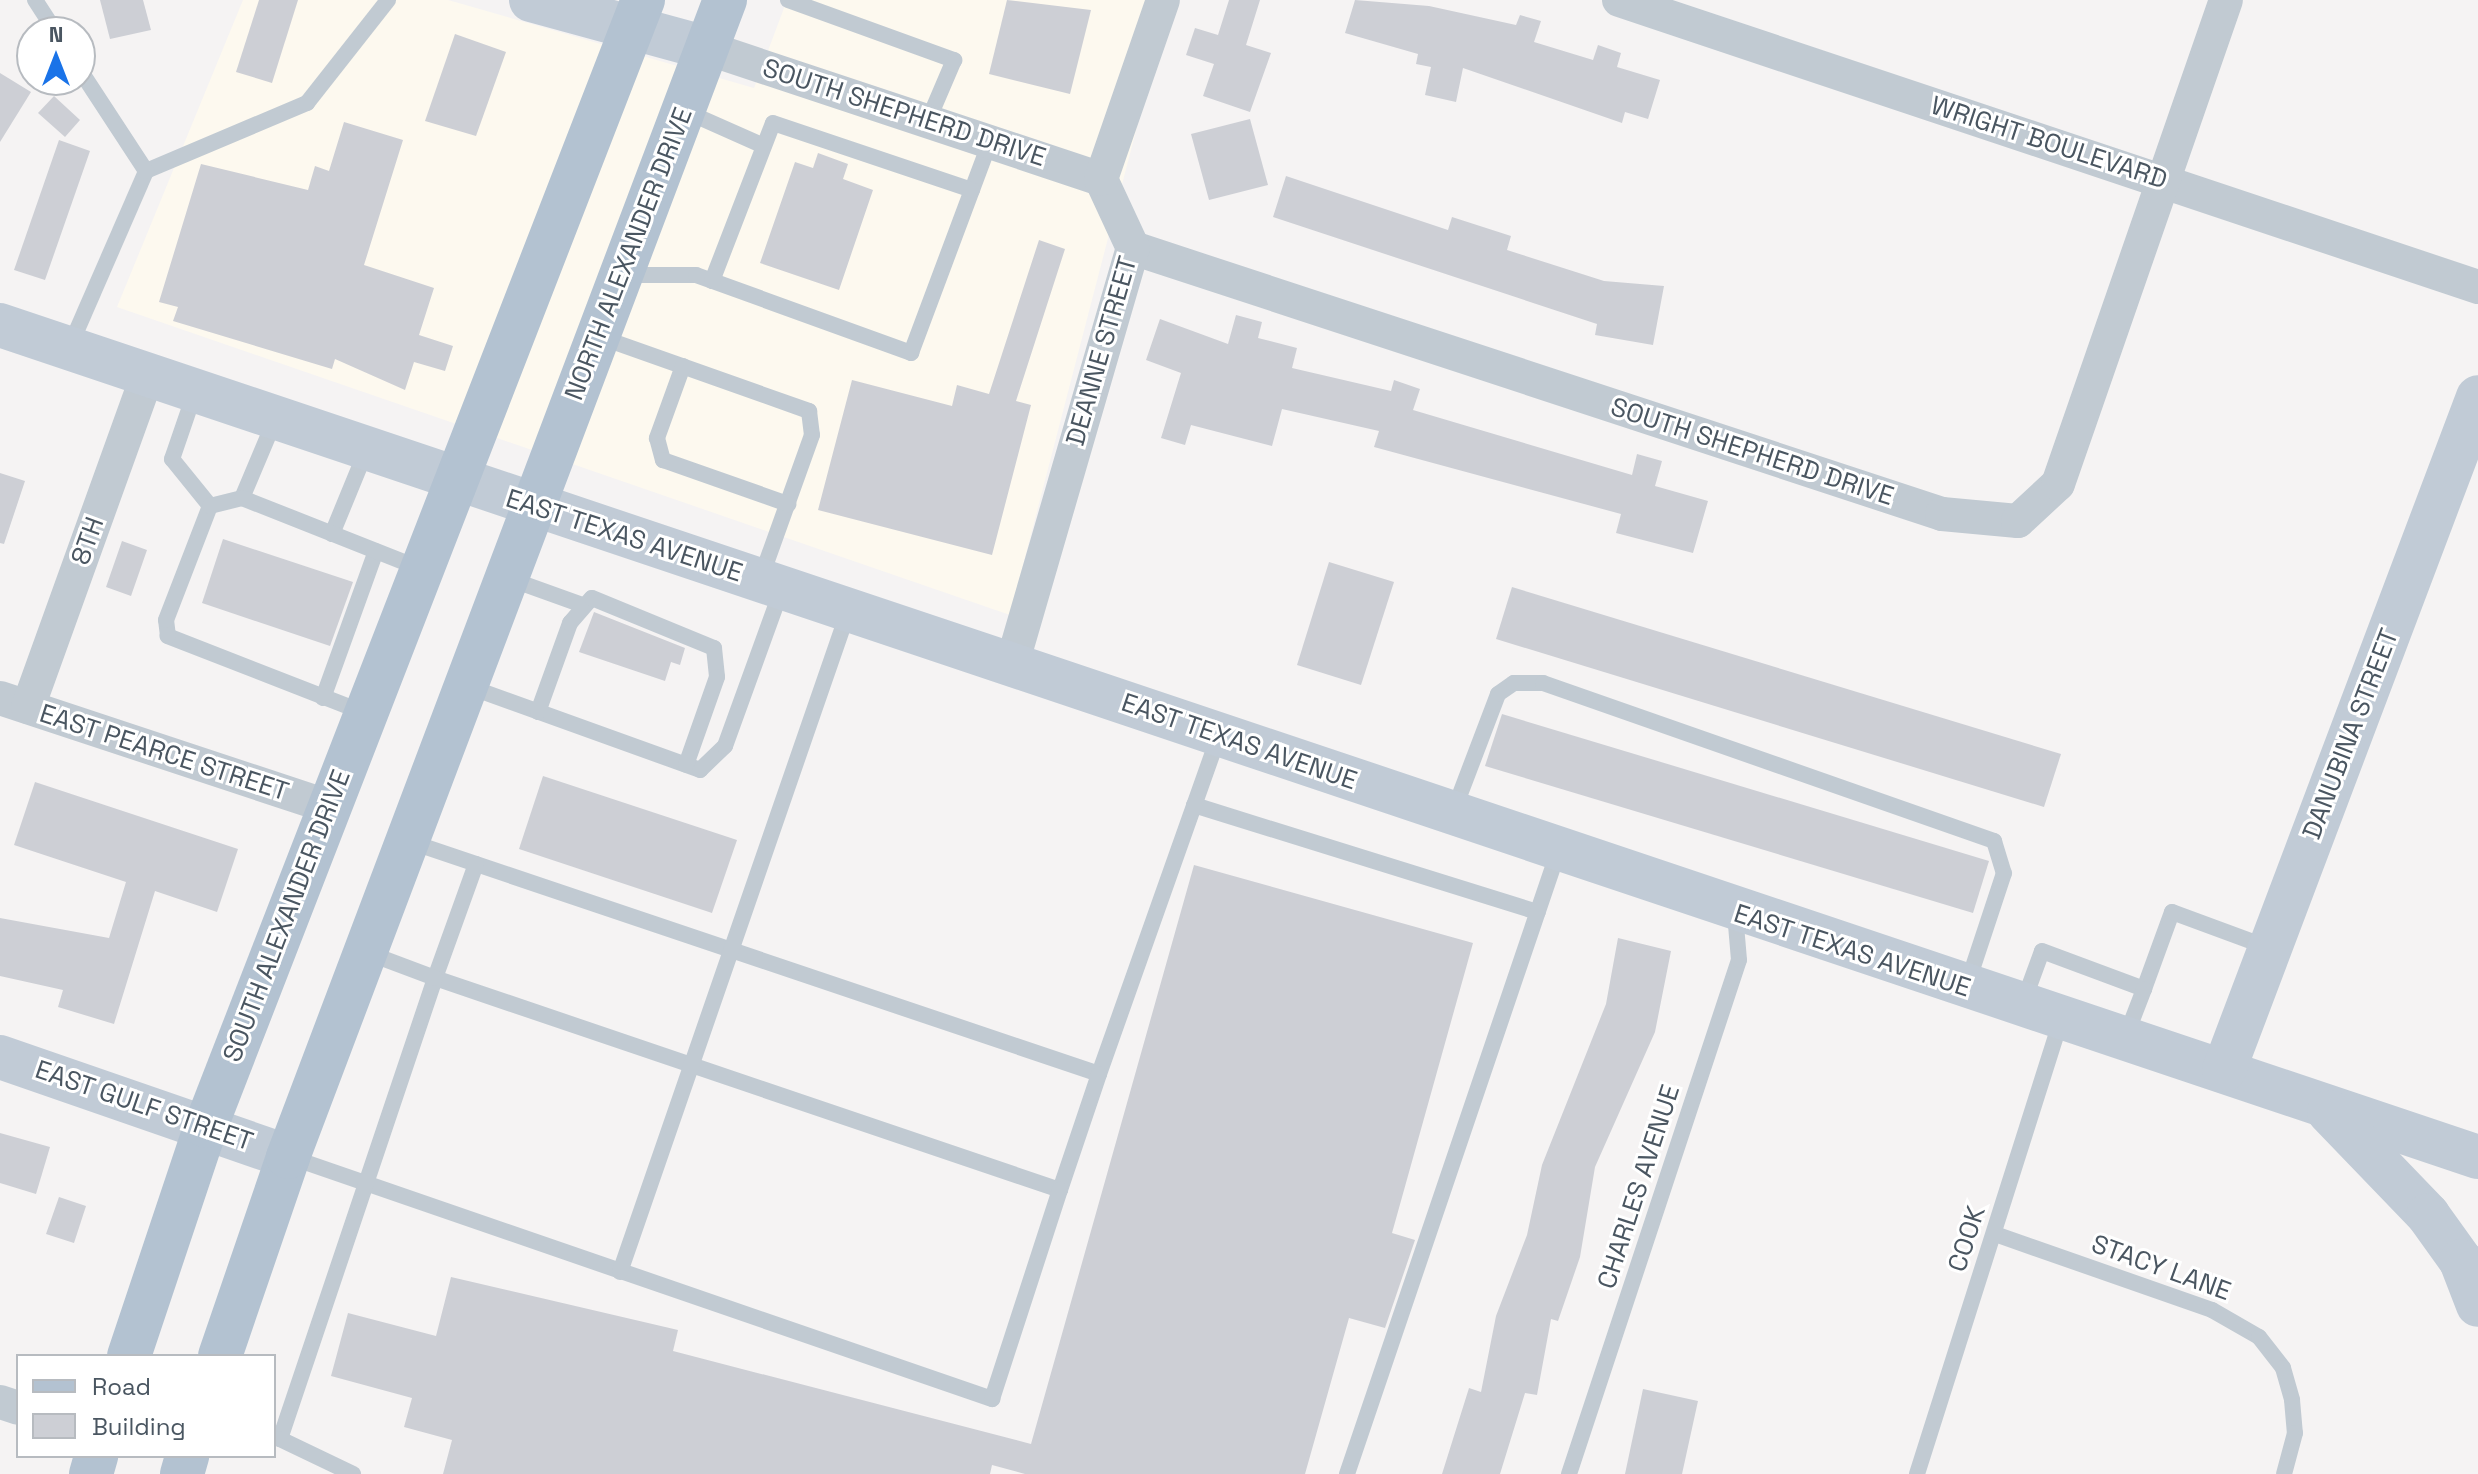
<!DOCTYPE html>
<style>
body{margin:0}
#map{position:relative;width:2478px;height:1474px;overflow:hidden;background:#f5f3f3;font-family:"Space Grotesk",sans-serif}
div>[style]{position:absolute}
[style*='--x']{left:calc(var(--x)*1px);top:calc(var(--y)*1px);width:calc(var(--w)*1px);rotate:calc(var(--a)*1deg)}
.commercial>*{inset:0;background:#fdf9ef}
.building>*{inset:0;background:#cdcfd5}
.lane>*{height:16px;margin:-8px;padding:0 8px;transform-origin:8px;border-radius:8px;background:#c1cad2}
.street>*{height:34px;margin:-17px;padding:0 17px;transform-origin:17px;border-radius:17px;background:#c1cad2}
.secondary>*{height:44px;margin:-22px;padding:0 22px;transform-origin:22px;border-radius:22px;background:#c1cbd6}
.primary>*{height:44px;margin:-22px;padding:0 22px;transform-origin:22px;border-radius:22px;background:#b3c2d1}
span{translate:-50% -50%;white-space:nowrap;text-align:center;line-height:1.15;-webkit-text-stroke:6px #fff;paint-order:stroke}
.street-label{font-size:26px;color:#4a5661}
.legend{position:absolute;left:16px;top:1354px;width:260px;height:104px;box-sizing:border-box;background:#fff;border:2px solid #b7bbc0;margin:0;padding:10px 14px;list-style:none;font-size:24px;color:#4a5661}
.legend li{display:flex;align-items:center;gap:16px;height:40px}
.legend b{width:40px;border:2px solid #b7bbc0}
.north{position:absolute;left:16px;top:16px;width:80px;height:80px;box-sizing:border-box;background:#fff;border:2px solid #b7bbc0;border-radius:50%;rotate:0deg;font-size:22px;font-weight:700;line-height:32px;text-align:center;color:#4a5661}
.north::after{content:'';display:block;margin:auto;width:28px;height:36px;background:#1a73e8;clip-path:polygon(50% 0,100% 100%,50% 72%,0 100%)}
</style>
<div id="map">
<div class="commercial">
<div style="clip-path:polygon(243px 0,448px 0,754px 88px,787px 0,1170px 0,1010px 615px,117px 307px)"></div>
</div>
<div class="building">
<div style="clip-path:polygon(100px 0,143px 0,151px 30px,110px 39px)"></div>
<div style="clip-path:polygon(259px 0,298px 0,272px 83px,236px 72px)"></div>
<div style="clip-path:polygon(1007px 0,1091px 10px,1070px 94px,989px 74px)"></div>
<div style="clip-path:polygon(1229px 0,1260px 0,1246px 45px,1271px 53px,1250px 112px,1203px 96px,1214px 64px,1186px 55px,1195px 28px,1218px 35px)"></div>
<div style="clip-path:polygon(1355px 0,1429px 6px,1516px 25px,1520px 15px,1541px 21px,1534px 42px,1593px 60px,1598px 45px,1621px 53px,1617px 67px,1660px 80px,1648px 119px,1625px 112px,1622px 123px,1463px 68px,1456px 102px,1425px 95px,1431px 67px,1416px 64px,1418px 54px,1345px 33px)"></div>
<div style="clip-path:polygon(455px 34px,506px 52px,476px 136px,425px 121px)"></div>
<div style="clip-path:polygon(0 73px,31px 92px,0 142px)"></div>
<div style="clip-path:polygon(54px 96px,80px 120px,65px 137px,38px 113px)"></div>
<div style="clip-path:polygon(1250px 119px,1268px 185px,1209px 200px,1191px 134px)"></div>
<div style="clip-path:polygon(344px 122px,403px 140px,364px 265px,434px 288px,419px 335px,453px 346px,445px 371px,414px 362px,405px 390px,335px 359px,332px 369px,173px 321px,178px 307px,159px 302px,201px 164px,308px 190px,315px 166px,329px 171px)"></div>
<div style="clip-path:polygon(59px 140px,90px 151px,45px 280px,14px 270px)"></div>
<div style="clip-path:polygon(818px 153px,848px 164px,843px 179px,873px 190px,839px 290px,760px 263px,795px 162px,813px 168px)"></div>
<div style="clip-path:polygon(1286px 176px,1448px 230px,1452px 217px,1511px 236px,1507px 250px,1604px 281px,1664px 286px,1653px 345px,1595px 335px,1597px 324px,1273px 217px)"></div>
<div style="clip-path:polygon(1039px 240px,1065px 249px,1016px 401px,1031px 405px,992px 555px,818px 510px,852px 380px,952px 406px,957px 385px,989px 394px)"></div>
<div style="clip-path:polygon(1236px 315px,1262px 322px,1258px 338px,1297px 348px,1292px 368px,1391px 391px,1394px 380px,1420px 389px,1413px 410px,1632px 475px,1637px 454px,1662px 461px,1655px 486px,1708px 501px,1693px 553px,1616px 533px,1621px 514px,1374px 447px,1379px 431px,1282px 409px,1272px 446px,1191px 425px,1185px 445px,1161px 438px,1181px 373px,1146px 360px,1160px 319px,1228px 344px)"></div>
<div style="clip-path:polygon(0 473px,25px 481px,4px 544px,0 543px)"></div>
<div style="clip-path:polygon(223px 539px,353px 582px,330px 646px,202px 603px)"></div>
<div style="clip-path:polygon(122px 541px,147px 550px,131px 596px,106px 587px)"></div>
<div style="clip-path:polygon(1329px 562px,1394px 582px,1361px 685px,1297px 665px)"></div>
<div style="clip-path:polygon(1512px 587px,2061px 754px,2044px 807px,1496px 639px)"></div>
<div style="clip-path:polygon(594px 612px,685px 648px,680px 665px,671px 662px,665px 681px,579px 652px)"></div>
<div style="clip-path:polygon(1502px 714px,1989px 861px,1973px 913px,1485px 766px)"></div>
<div style="clip-path:polygon(543px 776px,737px 840px,712px 913px,519px 849px)"></div>
<div style="clip-path:polygon(35px 782px,238px 849px,217px 912px,155px 891px,114px 1024px,58px 1007px,63px 990px,0 976px,0 918px,109px 938px,126px 882px,14px 845px)"></div>
<div style="clip-path:polygon(1194px 865px,1473px 943px,1392px 1233px,1415px 1240px,1385px 1328px,1349px 1318px,1305px 1474px,1025px 1474px,992px 1465px,990px 1474px,443px 1474px,452px 1440px,404px 1427px,412px 1398px,331px 1376px,348px 1313px,436px 1336px,451px 1277px,678px 1330px,673px 1351px,1031px 1444px)"></div>
<div style="clip-path:polygon(1618px 938px,1671px 951px,1655px 1032px,1595px 1167px,1580px 1257px,1558px 1321px,1551px 1319px,1537px 1395px,1525px 1393px,1500px 1474px,1442px 1474px,1469px 1388px,1481px 1392px,1496px 1316px,1527px 1235px,1542px 1165px,1606px 1004px)"></div>
<div style="clip-path:polygon(0 1133px,50px 1147px,36px 1194px,0 1183px)"></div>
<div style="clip-path:polygon(59px 1197px,86px 1206px,74px 1243px,46px 1234px)"></div>
<div style="clip-path:polygon(1643px 1389px,1698px 1401px,1682px 1474px,1625px 1474px)"></div>
</div>
<div class="lane">
<div style="--x:35;--y:0;--w:38;--a:57"></div>
<div style="--x:788;--y:0;--w:177;--a:19.9"></div>
<div style="--x:954;--y:60;--w:66;--a:113.1"></div>
<div style="--x:685;--y:111;--w:86;--a:23.9"></div>
<div style="--x:146;--y:171;--w:175;--a:-22.9"></div>
<div style="--x:307;--y:103;--w:131;--a:-51.8"></div>
<div style="--x:623;--y:275;--w:73;--a:0"></div>
<div style="--x:696;--y:275;--w:229;--a:19.9"></div>
<div style="--x:911;--y:353;--w:225;--a:-69.5"></div>
<div style="--x:712;--y:281;--w:169;--a:-68.9"></div>
<div style="--x:773;--y:123;--w:210;--a:18.6"></div>
<div style="--x:600;--y:337;--w:222;--a:19.5"></div>
<div style="--x:809;--y:411;--w:24;--a:83"></div>
<div style="--x:812;--y:435;--w:154;--a:109.7"></div>
<div style="--x:70;--y:346;--w:191;--a:-66.5"></div>
<div style="--x:146;--y:171;--w:121;--a:-123.2"></div>
<div style="--x:683;--y:366;--w:77;--a:109.9"></div>
<div style="--x:657;--y:438;--w:23;--a:75"></div>
<div style="--x:663;--y:460;--w:133;--a:19.4"></div>
<div style="--x:195;--y:392;--w:71;--a:108.9"></div>
<div style="--x:172;--y:459;--w:60;--a:51"></div>
<div style="--x:242;--y:498;--w:85;--a:-67.1"></div>
<div style="--x:332;--y:534;--w:90;--a:-67.7"></div>
<div style="--x:510;--y:579;--w:74;--a:19.7"></div>
<div style="--x:467;--y:686;--w:248;--a:19.8"></div>
<div style="--x:700;--y:770;--w:35;--a:-44"></div>
<div style="--x:725;--y:746;--w:165;--a:-70.1"></div>
<div style="--x:323;--y:698;--w:156;--a:-70.2"></div>
<div style="--x:538;--y:712;--w:95;--a:-70.2"></div>
<div style="--x:570;--y:623;--w:33;--a:-49"></div>
<div style="--x:592;--y:598;--w:132;--a:22.3"></div>
<div style="--x:714;--y:648;--w:29;--a:84"></div>
<div style="--x:717;--y:677;--w:93;--a:109.4"></div>
<div style="--x:365;--y:713;--w:212;--a:-158.7"></div>
<div style="--x:168;--y:636;--w:16;--a:-97"></div>
<div style="--x:166;--y:620;--w:122;--a:-68.9"></div>
<div style="--x:210;--y:506;--w:33;--a:-14"></div>
<div style="--x:242;--y:498;--w:193;--a:21.6"></div>
<div style="--x:1194;--y:805;--w:360;--a:17.3"></div>
<div style="--x:1454;--y:810;--w:124;--a:-69.2"></div>
<div style="--x:1498;--y:694;--w:19;--a:-35"></div>
<div style="--x:1514;--y:683;--w:29;--a:0"></div>
<div style="--x:1543;--y:683;--w:478;--a:19.3"></div>
<div style="--x:1994;--y:841;--w:34;--a:73"></div>
<div style="--x:2004;--y:873;--w:115;--a:108.3"></div>
<div style="--x:408;--y:841;--w:729;--a:18.63"></div>
<div style="--x:1099;--y:1074;--w:360;--a:-70.5"></div>
<div style="--x:476;--y:864;--w:121;--a:109.8"></div>
<div style="--x:435;--y:978;--w:660;--a:18.74"></div>
<div style="--x:1060;--y:1190;--w:122;--a:-71.4"></div>
<div style="--x:2023;--y:1003;--w:55;--a:-69.9"></div>
<div style="--x:2042;--y:951;--w:109;--a:20.4"></div>
<div style="--x:2144;--y:989;--w:82;--a:-70"></div>
<div style="--x:2172;--y:912;--w:104;--a:20.2"></div>
<div style="--x:2126;--y:1036;--w:50;--a:-69"></div>
<div style="--x:290;--y:1157;--w:743;--a:19.02"></div>
<div style="--x:992;--y:1399;--w:220;--a:-72"></div>
<div style="--x:1995;--y:1234;--w:230;--a:19.3"></div>
<div style="--x:2212;--y:1310;--w:54;--a:29.9"></div>
<div style="--x:2259;--y:1337;--w:39;--a:52"></div>
<div style="--x:2283;--y:1368;--w:33;--a:74"></div>
<div style="--x:2292;--y:1400;--w:33;--a:85"></div>
<div style="--x:2295;--y:1433;--w:42;--a:105"></div>
<div style="--x:620;--y:1272;--w:698;--a:-70.94"></div>
<div style="--x:274;--y:1437;--w:6;--a:18"></div>
<div style="--x:280;--y:1439;--w:486;--a:-71.4"></div>
<div style="--x:435;--y:978;--w:74;--a:-159.4"></div>
<div style="--x:280;--y:1439;--w:81;--a:25.6"></div>
<div style="--x:1347;--y:1474;--w:657;--a:-71.26"></div>
<div style="--x:1569;--y:1474;--w:541;--a:-71.7"></div>
<div style="--x:1739;--y:960;--w:47;--a:-94.9"></div>
<div style="--x:1917;--y:1474;--w:478;--a:-72.4"></div>
</div>
<div class="street">
<div style="--x:1619;--y:0;--w:906;--a:18.47"></div>
<div style="--x:707;--y:48;--w:415;--a:18.4"></div>
<div style="--x:1133;--y:248;--w:852;--a:18.2"></div>
<div style="--x:1942;--y:514;--w:76;--a:5.3"></div>
<div style="--x:2018;--y:521;--w:54;--a:-42.8"></div>
<div style="--x:2058;--y:484;--w:512;--a:-70.86"></div>
<div style="--x:1012;--y:664;--w:433;--a:-73.8"></div>
<div style="--x:1133;--y:248;--w:76;--a:-114.9"></div>
<div style="--x:1101;--y:179;--w:189;--a:-70.9"></div>
<div style="--x:0;--y:698;--w:347;--a:18.3"></div>
<div style="--x:28;--y:707;--w:354;--a:-70.2"></div>
<div style="--x:0;--y:1402;--w:19;--a:18"></div>
</div>
<div class="secondary">
<div style="--x:531;--y:0;--w:182;--a:15.3"></div>
<div style="--x:0;--y:325;--w:2614;--a:18.56"></div>
<div style="--x:0;--y:1057;--w:305;--a:19.1"></div>
<div style="--x:2224;--y:1070;--w:719;--a:-69.32"></div>
<div style="--x:2329;--y:1112;--w:143;--a:46.1"></div>
<div style="--x:2428;--y:1215;--w:57;--a:54.3"></div>
<div style="--x:2461;--y:1261;--w:47;--a:68.9"></div>
</div>
<div class="primary">
<div style="--x:129;--y:1356;--w:243;--a:-71.5"></div>
<div style="--x:206;--y:1126;--w:1208;--a:-68.79"></div>
<div style="--x:220;--y:1356;--w:210;--a:-71.1"></div>
<div style="--x:288;--y:1157;--w:1237;--a:-69.31"></div>
<div style="--x:91;--y:1474;--w:19;--a:-74"></div>
<div style="--x:182;--y:1474;--w:19;--a:-74"></div>
</div>
<div class="street-label">
<span style="left:904px;top:113px;rotate:18deg">SOUTH SHEPHERD DRIVE</span>
<span style="left:2049px;top:143px;rotate:18deg">WRIGHT BOULEVARD</span>
<span style="left:629px;top:254px;rotate:-69deg">NORTH ALEXANDER DRIVE</span>
<span style="left:1102px;top:351px;rotate:-74deg">DEANNE STREET</span>
<span style="left:1752px;top:452px;rotate:18deg">SOUTH SHEPHERD DRIVE</span>
<span style="left:624px;top:536px;rotate:18deg">EAST TEXAS AVENUE</span>
<span style="left:88px;top:541px;rotate:-70deg">8TH</span>
<span style="left:2351px;top:734px;rotate:-69deg">DANUBINA STREET</span>
<span style="left:1239px;top:742px;rotate:19deg">EAST TEXAS AVENUE</span>
<span style="left:164px;top:753px;rotate:18deg">EAST PEARCE STREET</span>
<span style="left:287px;top:916px;rotate:-69deg">SOUTH ALEXANDER DRIVE</span>
<span style="left:1852px;top:951px;rotate:18deg">EAST TEXAS AVENUE</span>
<span style="left:144px;top:1106px;rotate:19deg">EAST GULF STREET</span>
<span style="left:1639px;top:1187px;rotate:-72deg">CHARLES AVENUE</span>
<span style="left:1967px;top:1239px;rotate:-72deg">COOK</span>
<span style="left:2161px;top:1268px;rotate:20deg">STACY LANE</span>
</div>
<ul class="legend">
<li><b style="height:10px;background:#b3c2d1"></b>Road</li>
<li><b style="height:22px;background:#cdcfd5"></b>Building</li>
</ul>
<div class="north">N</div>
</div>
